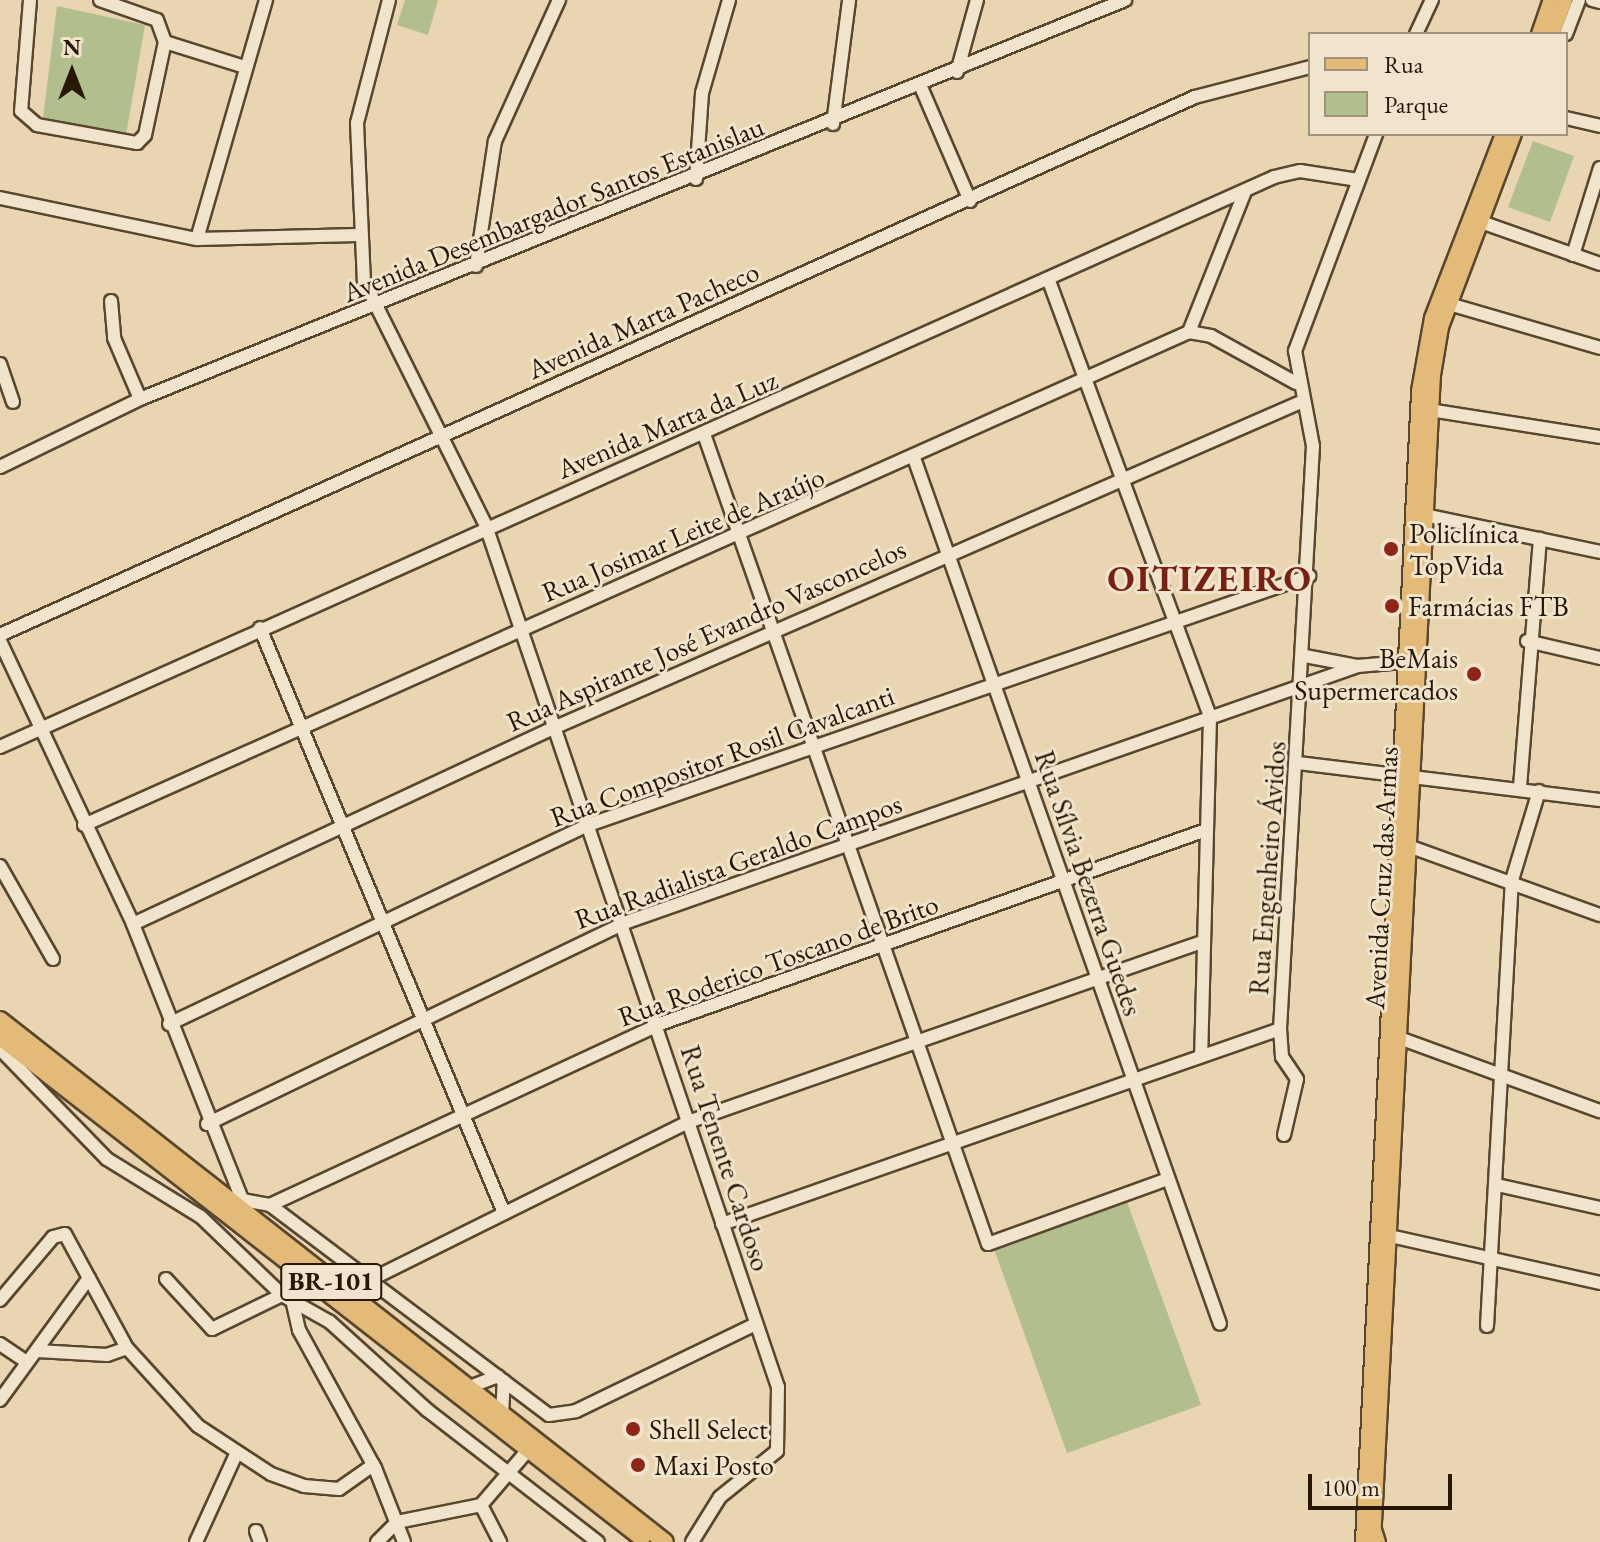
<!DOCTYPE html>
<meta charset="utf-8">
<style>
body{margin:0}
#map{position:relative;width:1600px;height:1542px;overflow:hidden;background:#e9d5b1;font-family:"EB Garamond",serif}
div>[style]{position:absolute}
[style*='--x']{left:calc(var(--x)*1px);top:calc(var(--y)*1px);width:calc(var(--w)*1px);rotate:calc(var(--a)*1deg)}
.green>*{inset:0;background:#b3be8e}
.roads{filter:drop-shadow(2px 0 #58462e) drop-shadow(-2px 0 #58462e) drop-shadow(0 2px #58462e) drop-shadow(0 -2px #58462e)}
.minor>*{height:12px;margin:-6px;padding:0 6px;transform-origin:6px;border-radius:6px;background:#f1e4cc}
.major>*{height:14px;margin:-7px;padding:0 7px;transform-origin:7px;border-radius:7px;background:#e4ba78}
.highway>*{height:16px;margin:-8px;padding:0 8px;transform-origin:8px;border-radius:8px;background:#e4ba78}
.dots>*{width:22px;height:22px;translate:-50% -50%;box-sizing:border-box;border:4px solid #f1e4cc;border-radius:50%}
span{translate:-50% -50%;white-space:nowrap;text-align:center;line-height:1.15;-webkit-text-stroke:6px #f1e4cc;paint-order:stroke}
.shield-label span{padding:2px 6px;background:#f1e4cc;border:2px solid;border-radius:6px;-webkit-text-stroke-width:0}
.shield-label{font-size:26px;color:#281702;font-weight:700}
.street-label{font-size:28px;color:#281702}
.poi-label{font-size:28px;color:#281702}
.left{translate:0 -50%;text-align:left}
.right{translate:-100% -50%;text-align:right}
.district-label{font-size:36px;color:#7a1f14;font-weight:700;letter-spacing:2px}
.legend{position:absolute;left:1308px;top:32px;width:260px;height:104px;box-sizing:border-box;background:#f1e4cc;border:2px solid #a1927b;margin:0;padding:10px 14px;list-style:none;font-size:24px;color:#281702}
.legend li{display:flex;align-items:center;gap:16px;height:40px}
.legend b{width:40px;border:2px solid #a1927b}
.north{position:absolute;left:32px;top:32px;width:80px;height:80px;-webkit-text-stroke:6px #f1e4cc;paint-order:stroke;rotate:0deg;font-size:22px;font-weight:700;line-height:32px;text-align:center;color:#281702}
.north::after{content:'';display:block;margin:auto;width:28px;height:36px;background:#281702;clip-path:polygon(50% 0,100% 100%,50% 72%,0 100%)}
.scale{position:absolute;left:1308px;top:1474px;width:144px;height:36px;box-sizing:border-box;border:4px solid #281702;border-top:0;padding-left:10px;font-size:24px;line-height:28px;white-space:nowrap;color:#281702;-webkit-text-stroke:6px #f1e4cc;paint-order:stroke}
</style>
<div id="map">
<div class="green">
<div style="clip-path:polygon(405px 0,438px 0,428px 35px,397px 25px)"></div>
<div style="clip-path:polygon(57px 6px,145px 25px,126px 135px,43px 118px)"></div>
<div style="clip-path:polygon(1533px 141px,1574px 156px,1550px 222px,1508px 207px)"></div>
<div style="clip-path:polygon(1126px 1199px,1201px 1405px,1067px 1453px,993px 1246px)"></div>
</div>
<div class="roads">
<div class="minor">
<div style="--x:30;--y:0;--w:111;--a:94.6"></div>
<div style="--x:21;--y:111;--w:21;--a:41"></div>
<div style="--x:37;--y:125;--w:102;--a:10.2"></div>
<div style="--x:137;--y:143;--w:11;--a:-45"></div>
<div style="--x:145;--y:135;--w:95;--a:-77.9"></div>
<div style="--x:100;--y:0;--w:60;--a:19.3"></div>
<div style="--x:157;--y:20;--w:23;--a:70"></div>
<div style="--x:165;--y:42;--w:84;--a:17.4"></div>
<div style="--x:389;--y:0;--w:127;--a:104.6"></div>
<div style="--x:357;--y:123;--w:158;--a:87.5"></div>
<div style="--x:364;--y:281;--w:274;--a:63.5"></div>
<div style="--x:486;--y:526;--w:909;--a:71.27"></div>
<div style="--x:778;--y:1387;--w:64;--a:90.9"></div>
<div style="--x:777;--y:1451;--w:73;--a:141.1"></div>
<div style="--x:720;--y:1497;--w:53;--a:121.9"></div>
<div style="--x:1592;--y:0;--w:8;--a:14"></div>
<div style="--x:1416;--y:34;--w:38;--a:-65"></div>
<div style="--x:1566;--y:34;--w:36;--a:-69"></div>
<div style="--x:957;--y:72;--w:75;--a:-74.5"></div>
<div style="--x:921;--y:87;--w:124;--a:66.7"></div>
<div style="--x:1566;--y:118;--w:35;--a:13"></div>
<div style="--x:833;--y:124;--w:125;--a:-82.6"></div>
<div style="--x:696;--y:179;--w:86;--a:-86"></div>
<div style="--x:702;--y:93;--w:97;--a:-73.8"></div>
<div style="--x:0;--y:198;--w:201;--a:11.8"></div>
<div style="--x:197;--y:239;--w:161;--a:-1.4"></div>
<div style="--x:1481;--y:222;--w:126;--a:19.4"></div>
<div style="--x:197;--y:239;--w:249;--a:-73.9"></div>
<div style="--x:1573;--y:255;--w:91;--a:-72.8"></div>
<div style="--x:476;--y:266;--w:126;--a:-81.4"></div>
<div style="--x:495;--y:141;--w:155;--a:-65.6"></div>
<div style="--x:1049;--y:281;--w:465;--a:69.7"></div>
<div style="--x:1210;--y:717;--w:336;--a:91.5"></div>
<div style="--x:111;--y:301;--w:37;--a:85"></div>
<div style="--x:114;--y:338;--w:66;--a:66.9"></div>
<div style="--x:1449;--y:304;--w:157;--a:16.2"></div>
<div style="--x:1189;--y:332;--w:152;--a:-68.3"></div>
<div style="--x:0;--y:364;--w:40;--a:71.1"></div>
<div style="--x:1430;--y:410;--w:172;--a:9"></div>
<div style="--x:705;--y:437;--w:855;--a:70.68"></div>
<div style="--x:988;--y:1244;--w:191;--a:-19.9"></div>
<div style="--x:914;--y:458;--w:918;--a:70.54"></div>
<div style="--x:0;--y:467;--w:156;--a:-25.9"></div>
<div style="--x:140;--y:399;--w:1063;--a:-22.05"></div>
<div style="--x:1425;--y:515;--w:179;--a:11.9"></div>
<div style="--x:260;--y:628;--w:634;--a:67.36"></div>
<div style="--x:0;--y:635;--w:1311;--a:-24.24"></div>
<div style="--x:1195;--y:97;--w:119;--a:-14.6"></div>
<div style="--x:0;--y:641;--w:313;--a:64.8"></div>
<div style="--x:133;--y:924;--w:297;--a:68.4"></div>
<div style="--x:1527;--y:641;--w:75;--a:13.1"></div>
<div style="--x:1305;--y:656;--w:54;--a:10.7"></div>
<div style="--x:0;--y:747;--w:1396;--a:-24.1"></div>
<div style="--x:1274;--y:177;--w:27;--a:-13"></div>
<div style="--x:1300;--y:171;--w:59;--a:8.8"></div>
<div style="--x:1298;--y:763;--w:304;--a:7"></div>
<div style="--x:1520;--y:787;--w:249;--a:-85.4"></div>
<div style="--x:84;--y:825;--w:1210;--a:-24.04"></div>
<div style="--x:1189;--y:332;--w:22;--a:10"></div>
<div style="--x:1211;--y:336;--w:97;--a:28.9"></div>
<div style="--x:1408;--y:846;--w:204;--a:19.8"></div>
<div style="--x:0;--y:866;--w:107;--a:60.3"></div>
<div style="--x:133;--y:924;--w:469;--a:-25"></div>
<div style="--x:558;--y:726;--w:813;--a:-23.57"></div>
<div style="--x:169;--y:1024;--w:467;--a:-25.4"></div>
<div style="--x:591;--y:824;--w:760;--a:-19.06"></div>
<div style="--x:1399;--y:1038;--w:214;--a:20"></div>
<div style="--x:0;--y:1049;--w:153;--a:45.8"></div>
<div style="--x:107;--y:1159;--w:110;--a:31.7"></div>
<div style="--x:201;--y:1217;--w:112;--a:43.9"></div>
<div style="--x:282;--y:1295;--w:55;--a:29.4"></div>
<div style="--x:330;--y:1322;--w:131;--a:42.2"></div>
<div style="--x:427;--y:1410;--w:216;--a:37.7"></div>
<div style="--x:207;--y:1124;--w:463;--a:-25.7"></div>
<div style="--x:624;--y:923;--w:778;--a:-19.3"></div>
<div style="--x:1358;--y:666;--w:56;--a:-5.1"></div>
<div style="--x:1284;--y:1135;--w:57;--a:-76.9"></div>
<div style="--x:1297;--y:1079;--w:27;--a:-124"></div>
<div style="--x:1282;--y:1057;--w:28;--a:-94"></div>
<div style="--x:1280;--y:1029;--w:584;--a:-86.76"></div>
<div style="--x:1313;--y:446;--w:97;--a:-100.7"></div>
<div style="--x:1295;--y:351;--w:232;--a:-69.5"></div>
<div style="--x:1497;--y:1185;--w:106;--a:12.6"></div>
<div style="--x:242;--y:1200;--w:28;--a:10"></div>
<div style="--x:270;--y:1205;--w:427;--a:-24.9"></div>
<div style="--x:657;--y:1025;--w:583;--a:-19.55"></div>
<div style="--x:270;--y:1205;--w:349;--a:37"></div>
<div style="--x:549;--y:1415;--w:27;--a:-8"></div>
<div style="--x:576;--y:1411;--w:200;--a:-25.8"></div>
<div style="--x:722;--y:1224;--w:591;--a:-19.26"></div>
<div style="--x:1390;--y:1236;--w:215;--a:12.6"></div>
<div style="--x:374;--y:1278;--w:351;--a:-26.4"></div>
<div style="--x:688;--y:1122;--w:545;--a:-19.3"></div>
<div style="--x:166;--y:1279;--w:68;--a:47.4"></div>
<div style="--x:212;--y:1329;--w:78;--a:-25.9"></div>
<div style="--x:0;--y:1300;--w:82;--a:-49.9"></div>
<div style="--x:53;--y:1237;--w:12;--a:-14"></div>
<div style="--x:65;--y:1234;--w:130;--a:61.5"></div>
<div style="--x:127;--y:1348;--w:105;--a:47.7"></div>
<div style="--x:198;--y:1426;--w:87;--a:33.3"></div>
<div style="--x:271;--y:1474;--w:35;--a:20"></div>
<div style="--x:304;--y:1486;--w:35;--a:5"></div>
<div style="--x:339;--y:1489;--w:42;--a:-35.2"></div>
<div style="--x:293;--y:1304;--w:27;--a:77"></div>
<div style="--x:299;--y:1330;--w:158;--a:61.2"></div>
<div style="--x:375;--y:1468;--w:79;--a:68.6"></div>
<div style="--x:1487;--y:1326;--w:447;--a:-86.8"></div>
<div style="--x:1512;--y:880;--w:93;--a:-73.1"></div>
<div style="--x:0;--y:1344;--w:32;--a:34"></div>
<div style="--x:37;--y:1351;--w:70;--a:3.3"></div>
<div style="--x:107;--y:1355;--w:21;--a:-19"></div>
<div style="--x:467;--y:1388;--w:33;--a:-21"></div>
<div style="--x:0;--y:1400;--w:151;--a:-53.9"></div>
<div style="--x:502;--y:1415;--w:34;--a:-87"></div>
<div style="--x:481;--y:1505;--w:42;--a:62.8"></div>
<div style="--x:397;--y:1522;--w:86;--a:-11.4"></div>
<div style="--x:481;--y:1505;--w:72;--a:-49.5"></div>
<div style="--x:256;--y:1531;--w:12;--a:70"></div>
<div style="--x:196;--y:1542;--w:99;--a:-65.5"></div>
<div style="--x:377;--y:1542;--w:28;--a:-45"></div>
</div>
<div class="major">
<div style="--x:1539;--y:34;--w:36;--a:-71"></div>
<div style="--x:1552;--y:34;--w:36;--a:-69"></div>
<div style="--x:1363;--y:1542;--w:1152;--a:-87.21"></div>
<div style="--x:1419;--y:391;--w:74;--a:-79.9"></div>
<div style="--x:1432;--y:318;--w:197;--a:-68.9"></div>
<div style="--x:1373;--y:1542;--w:1169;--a:-87.06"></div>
<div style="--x:1433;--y:375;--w:49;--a:-80.5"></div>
<div style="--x:1441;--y:327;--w:206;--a:-69.3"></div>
</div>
<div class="highway">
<div style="--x:0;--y:1020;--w:845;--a:38.13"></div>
<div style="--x:0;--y:1037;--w:814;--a:37.97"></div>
<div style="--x:1373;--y:1530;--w:13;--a:72"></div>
</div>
</div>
<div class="dots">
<div style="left:1391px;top:549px;background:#8f2418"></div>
<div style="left:1392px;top:606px;background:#8f2418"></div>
<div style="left:1474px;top:674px;background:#8f2418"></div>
<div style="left:633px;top:1429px;background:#8f2418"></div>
<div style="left:638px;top:1465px;background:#8f2418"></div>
</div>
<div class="shield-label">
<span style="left:331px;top:1282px">BR-101</span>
</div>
<div class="street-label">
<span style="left:553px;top:209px;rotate:-22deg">Avenida Desembargador Santos Estanislau</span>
<span style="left:643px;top:320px;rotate:-24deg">Avenida Marta Pacheco</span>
<span style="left:667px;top:424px;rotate:-23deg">Avenida Marta da Luz</span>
<span style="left:683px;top:534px;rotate:-23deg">Rua Josimar Leite de Araújo</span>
<span style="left:706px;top:635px;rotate:-24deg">Rua Aspirante José Evandro Vasconcelos</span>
<span style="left:722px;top:756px;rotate:-20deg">Rua Compositor Rosil Cavalcanti</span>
<span style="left:738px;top:861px;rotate:-20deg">Rua Radialista Geraldo Campos</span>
<span style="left:1267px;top:868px;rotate:-86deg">Rua Engenheiro Ávidos</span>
<span style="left:1381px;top:878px;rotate:-87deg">Avenida Cruz das Armas</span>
<span style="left:1089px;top:883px;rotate:71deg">Rua Sílvia Bezerra Guedes</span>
<span style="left:778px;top:960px;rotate:-20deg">Rua Roderico Toscano de Brito</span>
<span style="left:726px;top:1158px;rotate:72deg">Rua Tenente Cardoso</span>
</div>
<div class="poi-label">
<span class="left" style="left:1409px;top:549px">Policlínica<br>TopVida</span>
<span class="left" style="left:1408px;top:606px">Farmácias FTB</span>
<span class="right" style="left:1458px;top:674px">BeMais<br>Supermercados</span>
<span class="left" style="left:649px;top:1429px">Shell Select</span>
<span class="left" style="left:654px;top:1465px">Maxi Posto</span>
</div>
<div class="district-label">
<span style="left:1210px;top:579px">OITIZEIRO</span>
</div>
<ul class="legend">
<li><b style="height:10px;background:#e4ba78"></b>Rua</li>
<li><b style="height:22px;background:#b3be8e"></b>Parque</li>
</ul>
<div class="north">N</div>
<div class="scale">100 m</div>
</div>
